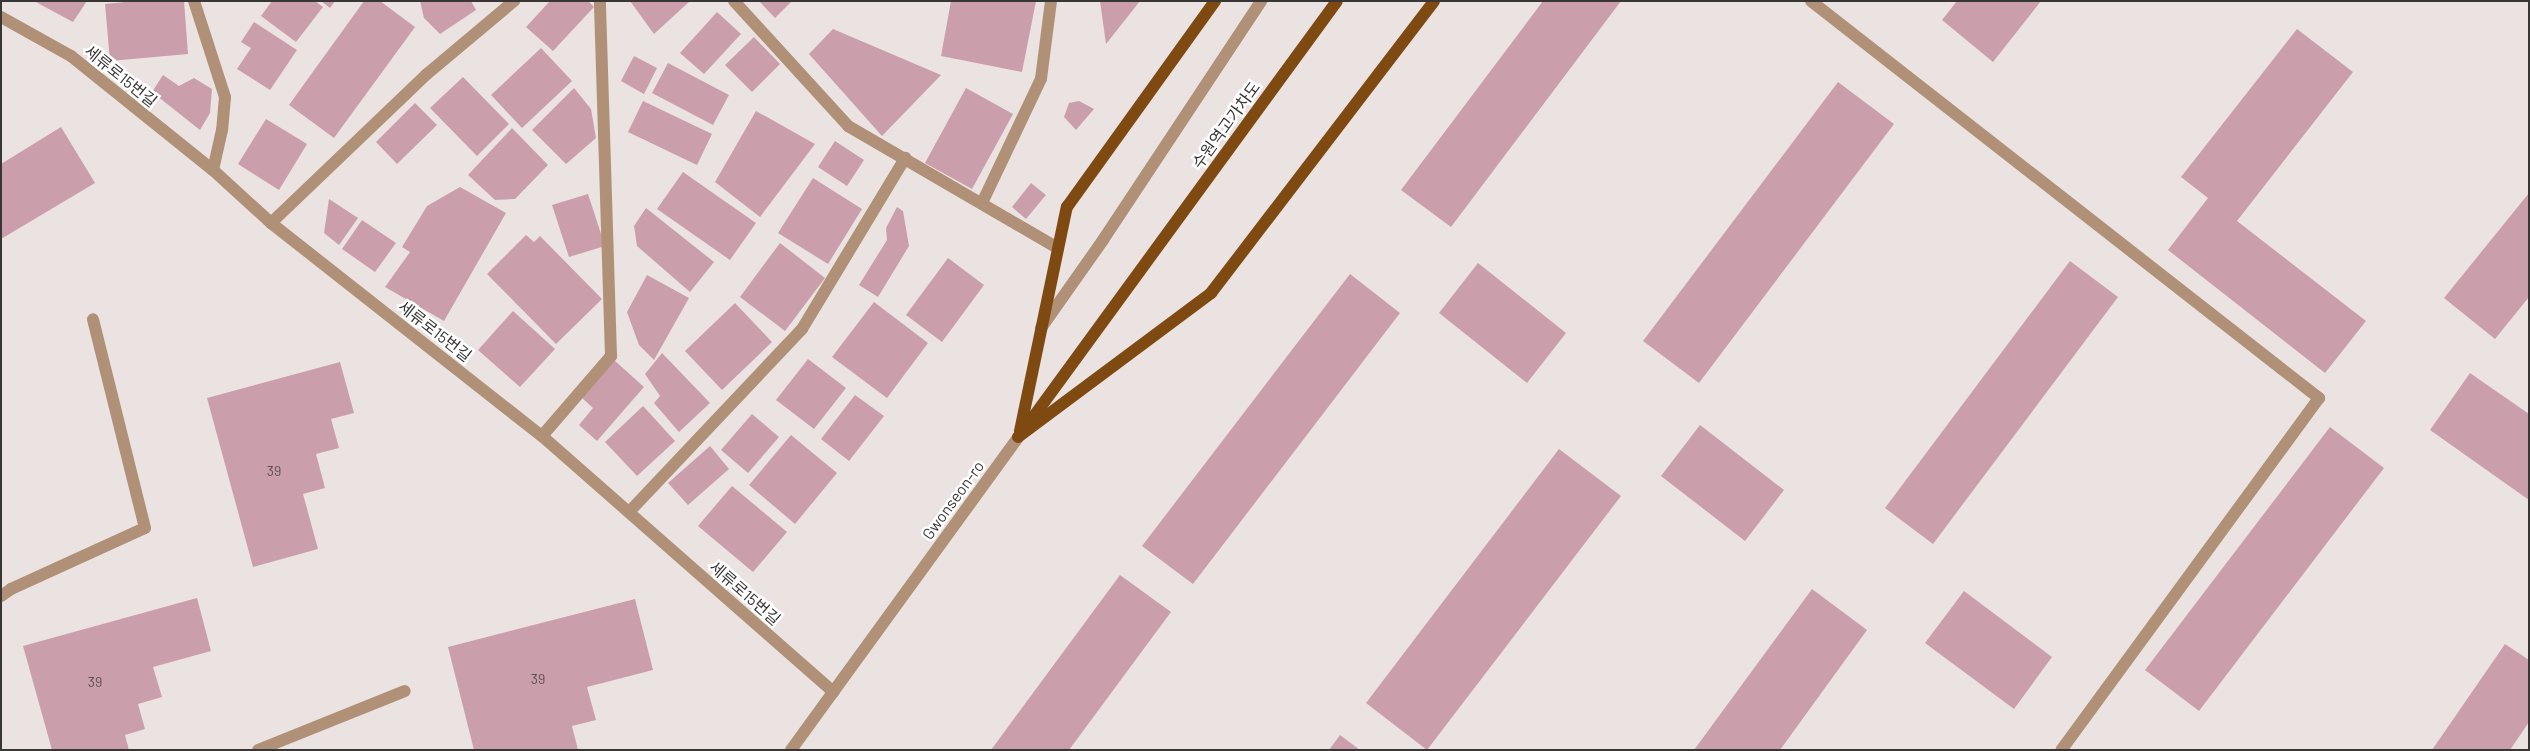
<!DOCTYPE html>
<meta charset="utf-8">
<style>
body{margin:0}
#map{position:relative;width:2530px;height:751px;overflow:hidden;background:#ebe3e2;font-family:Barlow,"Noto Sans KR",sans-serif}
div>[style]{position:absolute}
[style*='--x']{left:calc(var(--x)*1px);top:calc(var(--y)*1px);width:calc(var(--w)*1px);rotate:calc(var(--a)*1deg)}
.building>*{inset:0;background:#cb9eab}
.minor>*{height:12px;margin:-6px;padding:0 6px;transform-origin:6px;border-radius:6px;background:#b09177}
.major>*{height:12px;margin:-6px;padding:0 6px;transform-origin:6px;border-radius:6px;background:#7f4a11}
span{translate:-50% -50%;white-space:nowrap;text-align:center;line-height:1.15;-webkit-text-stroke:5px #fff;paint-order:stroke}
.number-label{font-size:14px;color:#5e5053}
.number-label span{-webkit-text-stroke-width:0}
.street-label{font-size:16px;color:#393636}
.frame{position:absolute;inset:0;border:2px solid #393636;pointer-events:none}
</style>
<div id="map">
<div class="building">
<div style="clip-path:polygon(34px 1px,87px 1px,73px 22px)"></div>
<div style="clip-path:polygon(135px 1px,184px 1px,188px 54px,110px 61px,105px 4px)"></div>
<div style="clip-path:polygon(272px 1px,315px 1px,323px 7px,296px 42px,261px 16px)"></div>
<div style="clip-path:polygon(321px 1px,335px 1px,330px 8px)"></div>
<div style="clip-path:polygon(364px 1px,380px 1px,415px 27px,334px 138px,289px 105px)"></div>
<div style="clip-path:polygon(420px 1px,471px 1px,476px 10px,440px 34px,424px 18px)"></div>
<div style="clip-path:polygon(550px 1px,588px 1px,594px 7px,553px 51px,526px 27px)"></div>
<div style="clip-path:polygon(630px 1px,690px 1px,654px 34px)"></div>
<div style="clip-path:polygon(759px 1px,792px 1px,775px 18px)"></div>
<div style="clip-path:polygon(951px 1px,1036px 1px,1022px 72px,941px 56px)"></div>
<div style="clip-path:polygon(1100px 1px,1140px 1px,1106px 44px)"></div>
<div style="clip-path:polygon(1543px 1px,1621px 1px,1451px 227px,1401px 190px)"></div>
<div style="clip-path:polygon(1957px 1px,2041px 1px,1993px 62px,1942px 20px)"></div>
<div style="clip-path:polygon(717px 12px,741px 34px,704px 74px,680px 53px)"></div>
<div style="clip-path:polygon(254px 22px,297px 50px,270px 90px,237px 69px,251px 48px,241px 42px)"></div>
<div style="clip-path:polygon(833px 29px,941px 75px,882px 136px,809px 54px)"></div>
<div style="clip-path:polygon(2297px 29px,2353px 72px,2237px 221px,2366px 321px,2325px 373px,2168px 250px,2208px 198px,2181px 177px)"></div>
<div style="clip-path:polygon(754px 37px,780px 64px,752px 92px,725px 65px)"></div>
<div style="clip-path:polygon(541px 48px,572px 81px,522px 128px,491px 95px)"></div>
<div style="clip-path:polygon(634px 56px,657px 68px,644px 94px,621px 81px)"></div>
<div style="clip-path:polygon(668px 63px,729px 95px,713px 125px,652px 93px)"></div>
<div style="clip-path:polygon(163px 75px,179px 86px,194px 78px,212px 89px,210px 113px,200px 130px,152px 92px)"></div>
<div style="clip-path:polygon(463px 77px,509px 124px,477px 156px,430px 108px)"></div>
<div style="clip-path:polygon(1838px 82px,1894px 124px,1699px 383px,1643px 341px)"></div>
<div style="clip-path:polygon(574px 88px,591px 109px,596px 138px,566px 164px,532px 130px)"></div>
<div style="clip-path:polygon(966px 88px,1013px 114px,972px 189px,925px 163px)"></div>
<div style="clip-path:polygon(643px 101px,712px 134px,697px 165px,628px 132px)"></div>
<div style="clip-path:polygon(1079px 101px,1094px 109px,1076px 130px,1064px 117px,1069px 103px)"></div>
<div style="clip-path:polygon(415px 103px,437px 125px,397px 164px,376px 142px)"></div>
<div style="clip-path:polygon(756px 111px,815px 144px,760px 217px,715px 182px)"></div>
<div style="clip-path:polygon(266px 119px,307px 144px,279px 190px,238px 164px)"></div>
<div style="clip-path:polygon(61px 127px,95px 183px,1px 239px,1px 164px)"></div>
<div style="clip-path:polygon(512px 128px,548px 165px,515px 199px,495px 200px,468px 175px)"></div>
<div style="clip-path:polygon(835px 141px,864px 160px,847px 186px,818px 167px)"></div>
<div style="clip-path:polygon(683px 172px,756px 223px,730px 260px,657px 209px)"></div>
<div style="clip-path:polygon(813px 178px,862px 209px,828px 264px,778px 233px)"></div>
<div style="clip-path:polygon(1031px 183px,1046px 195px,1026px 219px,1012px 207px)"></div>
<div style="clip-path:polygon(460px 187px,506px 213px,444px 321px,385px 287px,410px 252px,402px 247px,427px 206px)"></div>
<div style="clip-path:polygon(2529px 193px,2529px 297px,2495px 339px,2444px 298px)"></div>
<div style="clip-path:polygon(588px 194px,605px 246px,569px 257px,552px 205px)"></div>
<div style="clip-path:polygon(329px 199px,358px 218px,339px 245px,324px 233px)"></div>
<div style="clip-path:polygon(897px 207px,903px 211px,909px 246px,878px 297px,859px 285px,887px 240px,886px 228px)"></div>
<div style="clip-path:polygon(646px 208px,714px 262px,690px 292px,637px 246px,634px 226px)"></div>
<div style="clip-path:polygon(362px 220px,396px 243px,375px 272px,342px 249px)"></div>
<div style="clip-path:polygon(526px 235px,534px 242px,540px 236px,602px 299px,556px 344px,487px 274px)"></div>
<div style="clip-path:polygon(780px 243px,825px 278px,785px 331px,740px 297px)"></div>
<div style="clip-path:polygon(948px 258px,984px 285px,942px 342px,906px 315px)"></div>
<div style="clip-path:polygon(2070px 261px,2118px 297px,1933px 544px,1885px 508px)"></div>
<div style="clip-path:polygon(1478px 263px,1566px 333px,1527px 383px,1439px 313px)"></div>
<div style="clip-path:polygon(1350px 274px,1400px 313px,1193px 584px,1142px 546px)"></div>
<div style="clip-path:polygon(647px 275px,689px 298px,654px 360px,639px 345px,627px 312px)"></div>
<div style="clip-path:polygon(874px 302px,928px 343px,887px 398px,832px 357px)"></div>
<div style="clip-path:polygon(735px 303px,772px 342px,722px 390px,685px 351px)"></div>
<div style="clip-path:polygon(513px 311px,555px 349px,520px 387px,478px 350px)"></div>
<div style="clip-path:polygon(662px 353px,710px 403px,679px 432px,654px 403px,660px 396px,645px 374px)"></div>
<div style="clip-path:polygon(808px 359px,846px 388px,814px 429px,776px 400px)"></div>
<div style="clip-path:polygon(614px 360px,644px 387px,597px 441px,579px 425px,593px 408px,581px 397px)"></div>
<div style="clip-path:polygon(340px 362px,354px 413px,331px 419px,339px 448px,316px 454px,325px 488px,303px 494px,318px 549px,253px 567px,207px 398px)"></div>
<div style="clip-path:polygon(2470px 373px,2529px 414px,2529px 500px,2430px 430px)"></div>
<div style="clip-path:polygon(855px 395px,884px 416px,849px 461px,821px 439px)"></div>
<div style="clip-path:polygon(643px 406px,675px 441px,637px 476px,605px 442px)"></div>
<div style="clip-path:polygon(752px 414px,779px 437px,748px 473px,721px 450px)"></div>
<div style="clip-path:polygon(1700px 425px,1784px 490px,1745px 541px,1661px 476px)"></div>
<div style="clip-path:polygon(2330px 427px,2384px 468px,2199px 711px,2145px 670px)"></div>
<div style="clip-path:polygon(791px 435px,837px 473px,795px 524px,749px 485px)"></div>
<div style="clip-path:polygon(710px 446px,729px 469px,688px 505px,668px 483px)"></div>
<div style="clip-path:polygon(1559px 449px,1621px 496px,1427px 750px,1366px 703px)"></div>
<div style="clip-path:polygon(732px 486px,787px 532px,753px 572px,698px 526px)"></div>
<div style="clip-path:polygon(1120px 575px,1171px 612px,1069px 750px,991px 750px)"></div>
<div style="clip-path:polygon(1812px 589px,1867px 630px,1780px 750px,1694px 750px)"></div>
<div style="clip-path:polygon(1964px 591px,2052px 657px,2014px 709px,1925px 643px)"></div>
<div style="clip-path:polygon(197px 598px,211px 651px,153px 667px,162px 697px,138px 704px,145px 729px,125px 735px,129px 750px,52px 750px,23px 646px)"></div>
<div style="clip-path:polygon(635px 599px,653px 670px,587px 687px,596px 720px,572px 726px,578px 750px,474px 750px,448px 647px)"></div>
<div style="clip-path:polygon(2505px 644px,2529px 660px,2529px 722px,2510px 750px,2432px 750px)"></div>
<div style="clip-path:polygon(1340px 735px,1360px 750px,1329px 750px)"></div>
</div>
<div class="minor">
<div style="--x:194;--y:1;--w:101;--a:72.1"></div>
<div style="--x:225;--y:97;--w:33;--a:95"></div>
<div style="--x:222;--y:130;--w:41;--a:102.7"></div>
<div style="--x:734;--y:1;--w:169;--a:47.6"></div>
<div style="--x:848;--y:126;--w:243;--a:30.2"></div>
<div style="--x:1811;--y:1;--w:645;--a:38.01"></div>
<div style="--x:2319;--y:398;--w:436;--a:126.2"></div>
<div style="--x:1;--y:17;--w:80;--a:29.1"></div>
<div style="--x:71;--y:56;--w:182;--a:38.8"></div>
<div style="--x:213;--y:170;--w:79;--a:42.4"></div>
<div style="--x:271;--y:223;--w:345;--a:38.2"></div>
<div style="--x:542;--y:436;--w:388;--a:41.3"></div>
<div style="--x:982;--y:203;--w:137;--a:-64.6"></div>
<div style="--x:1041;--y:79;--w:79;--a:-82.7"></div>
<div style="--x:271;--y:223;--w:216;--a:-43.7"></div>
<div style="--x:427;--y:74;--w:114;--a:-40"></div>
<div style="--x:1041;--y:328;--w:108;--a:-54.8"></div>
<div style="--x:1103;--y:240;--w:287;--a:-56.5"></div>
<div style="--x:542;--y:436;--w:106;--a:-49.2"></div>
<div style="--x:611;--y:356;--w:355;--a:-91.8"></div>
<div style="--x:629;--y:512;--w:252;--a:-46.6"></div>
<div style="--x:802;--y:329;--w:200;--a:-58.9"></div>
<div style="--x:1;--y:596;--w:12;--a:-35"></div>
<div style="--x:11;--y:589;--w:147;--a:-24.5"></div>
<div style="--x:145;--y:528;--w:215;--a:-104"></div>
<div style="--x:258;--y:750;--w:158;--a:-21.9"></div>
<div style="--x:791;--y:750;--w:387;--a:-54"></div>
</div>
<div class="major">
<div style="--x:1026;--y:427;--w:527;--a:-53.87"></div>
<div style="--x:1020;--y:431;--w:229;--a:-78.2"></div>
<div style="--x:1067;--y:207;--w:254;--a:-54.3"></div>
<div style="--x:1018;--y:437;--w:241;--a:-36.7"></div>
<div style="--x:1211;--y:293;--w:367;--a:-52.6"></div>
</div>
<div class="number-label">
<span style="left:274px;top:471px">39</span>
<span style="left:538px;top:679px">39</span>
<span style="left:95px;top:682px">39</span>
</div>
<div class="street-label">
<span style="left:121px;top:76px;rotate:39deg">세류로15번길</span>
<span style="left:1226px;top:125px;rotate:-54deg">수원역고가차도</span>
<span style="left:435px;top:331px;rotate:38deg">세류로15번길</span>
<span style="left:953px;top:500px;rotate:-54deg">Gwonseon-ro</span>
<span style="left:745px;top:593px;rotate:41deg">세류로15번길</span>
</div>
<div class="frame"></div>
</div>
